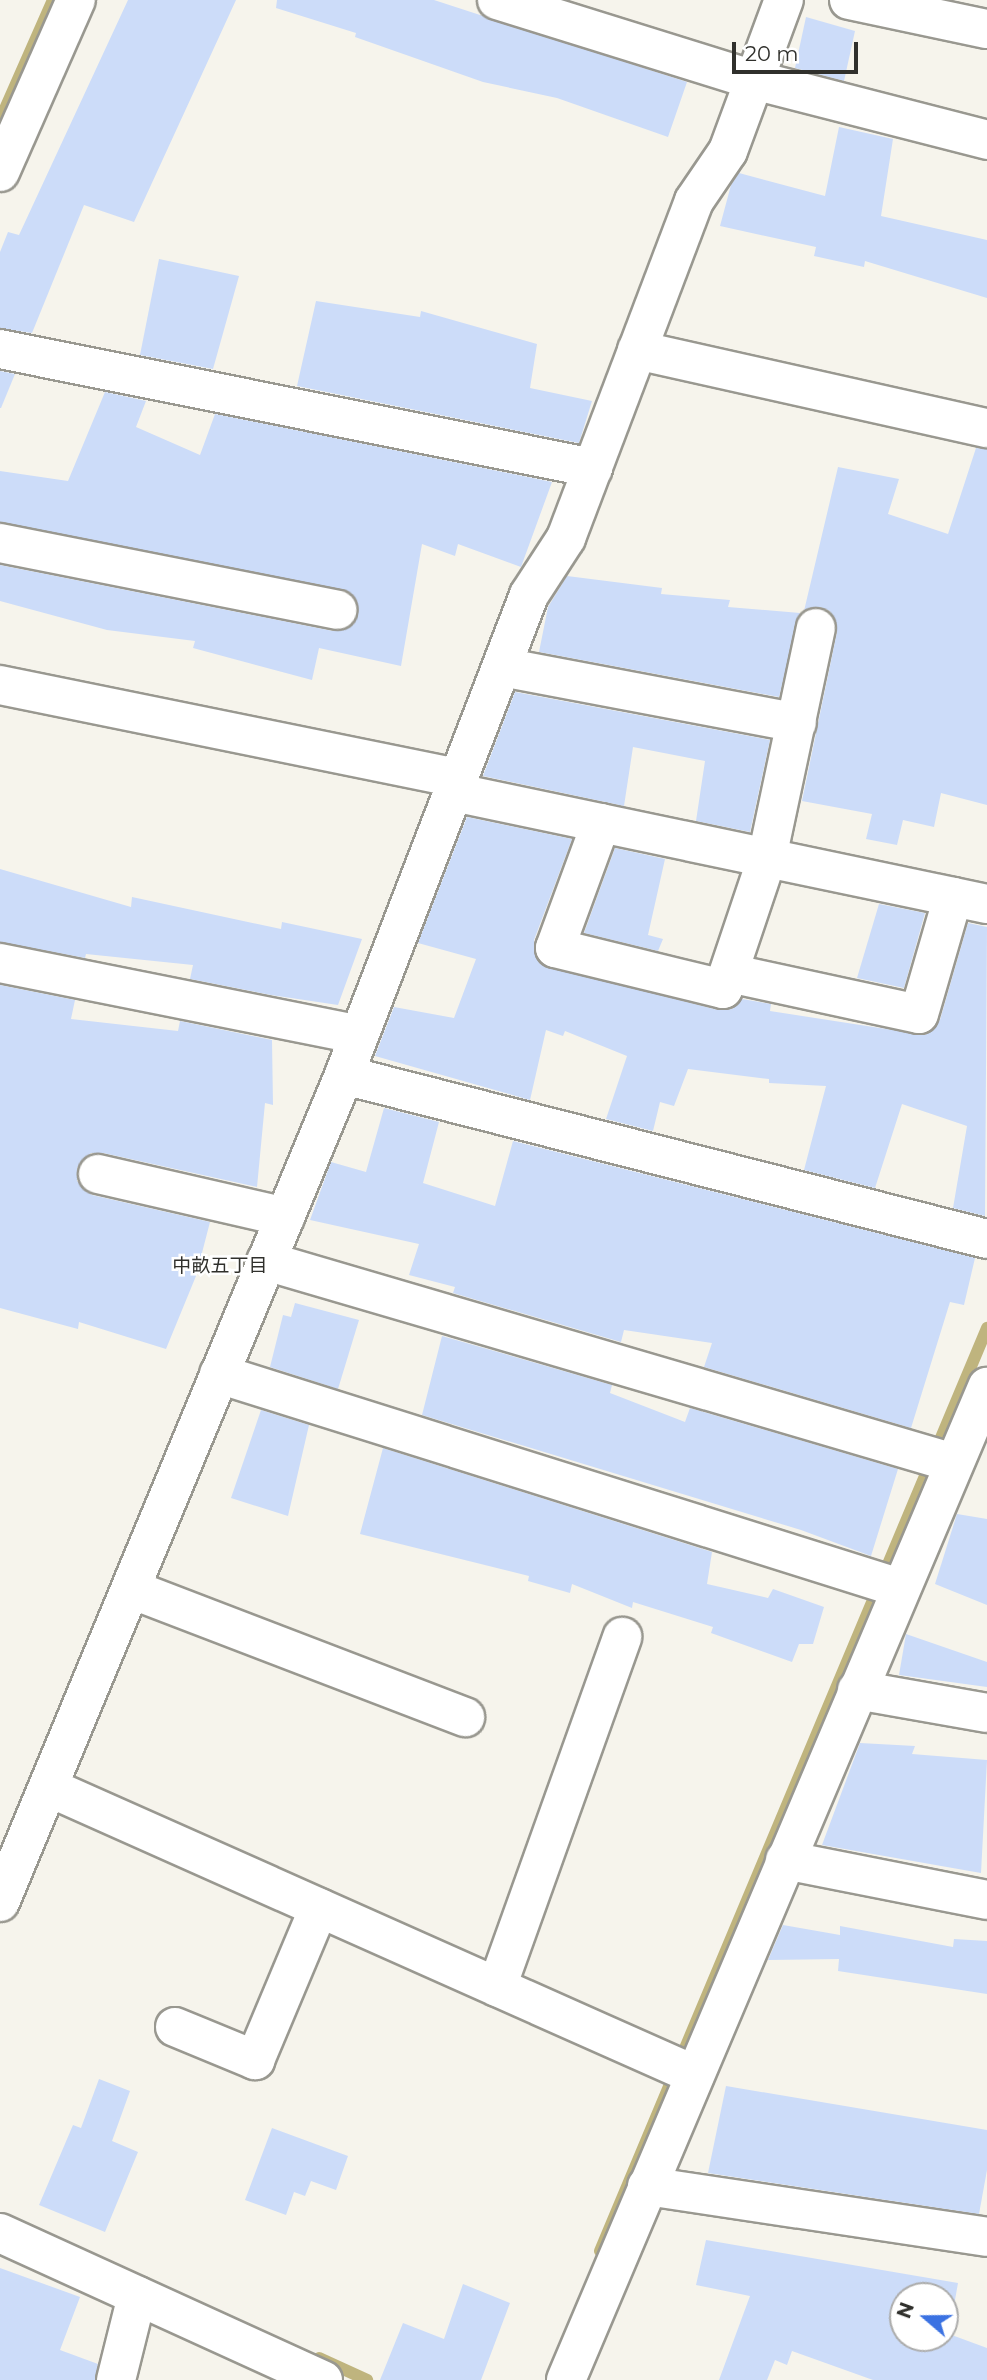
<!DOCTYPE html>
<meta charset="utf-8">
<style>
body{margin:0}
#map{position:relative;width:987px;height:2380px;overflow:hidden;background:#f6f4ec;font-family:Montserrat,"Noto Sans JP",sans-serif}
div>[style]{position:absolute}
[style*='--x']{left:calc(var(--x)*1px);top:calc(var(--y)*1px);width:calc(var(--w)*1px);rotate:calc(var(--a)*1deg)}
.stream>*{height:12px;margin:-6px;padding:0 6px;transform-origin:6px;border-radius:6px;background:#bfb47e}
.building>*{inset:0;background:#ccdcf9}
.roads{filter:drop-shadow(2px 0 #999890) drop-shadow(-2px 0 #999890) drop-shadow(0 2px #999890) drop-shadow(0 -2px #999890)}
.minor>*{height:38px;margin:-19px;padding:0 19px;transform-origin:19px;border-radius:19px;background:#fff}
span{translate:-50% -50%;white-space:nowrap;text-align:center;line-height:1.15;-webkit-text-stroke:5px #fff;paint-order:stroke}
.neighbourhood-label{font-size:19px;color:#30302c}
.north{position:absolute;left:889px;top:2282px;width:70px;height:70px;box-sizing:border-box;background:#fff;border:2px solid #acacab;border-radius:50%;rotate:290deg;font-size:19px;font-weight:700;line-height:28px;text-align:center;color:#30302c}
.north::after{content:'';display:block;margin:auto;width:24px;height:32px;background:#3b72e2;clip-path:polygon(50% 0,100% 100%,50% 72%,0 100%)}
.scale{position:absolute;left:732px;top:42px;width:126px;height:32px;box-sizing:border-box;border:4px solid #30302c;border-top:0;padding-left:9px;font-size:21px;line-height:24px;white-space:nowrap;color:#30302c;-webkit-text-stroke:5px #fff;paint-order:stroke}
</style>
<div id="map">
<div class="stream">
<div style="--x:0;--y:120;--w:131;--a:-66.2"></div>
<div style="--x:600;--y:2251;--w:1001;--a:-67.25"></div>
<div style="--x:319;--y:2358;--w:53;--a:24.6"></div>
</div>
<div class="building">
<div style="clip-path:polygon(128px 0,236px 0,134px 222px,84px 205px,32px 333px,0 328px,0 252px,8px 232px,19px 235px)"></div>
<div style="clip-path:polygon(277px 0,434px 0,687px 82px,668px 137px,557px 98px,483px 82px,355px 37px,356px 33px,276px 8px)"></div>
<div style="clip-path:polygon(806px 17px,855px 31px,844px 81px,795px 68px)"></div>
<div style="clip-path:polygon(839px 127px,893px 139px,881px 216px,987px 240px,987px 298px,865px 261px,864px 267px,814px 256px,816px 247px,720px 226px,731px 185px,739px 173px,825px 196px)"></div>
<div style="clip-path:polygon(159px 259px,239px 276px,213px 369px,140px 355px)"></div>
<div style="clip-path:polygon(316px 301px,420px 317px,421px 311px,537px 344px,530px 388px,592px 401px,579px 443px,297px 386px)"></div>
<div style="clip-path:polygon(0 371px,15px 374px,1px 408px,0 408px)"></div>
<div style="clip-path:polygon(105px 392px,146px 401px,136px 427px,200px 455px,215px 414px,552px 482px,521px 567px,458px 544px,455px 556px,422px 544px,401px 666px,319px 648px,312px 680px,193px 648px,195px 641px,107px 630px,0 601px,0 565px,333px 631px,354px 624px,357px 602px,341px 589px,0 522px,0 471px,68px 481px)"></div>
<div style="clip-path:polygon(976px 448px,987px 449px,987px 805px,941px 793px,934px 827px,903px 820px,897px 845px,866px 839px,872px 814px,802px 801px,837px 632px,830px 611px,820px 607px,804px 611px,838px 467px,899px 479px,888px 514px,948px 534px)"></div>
<div style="clip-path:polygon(567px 576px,662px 588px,661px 594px,730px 600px,728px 607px,800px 613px,779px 697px,539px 652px,548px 607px)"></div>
<div style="clip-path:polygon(515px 692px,770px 740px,750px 832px,696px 821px,705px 761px,633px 747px,624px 806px,483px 776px)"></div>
<div style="clip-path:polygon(467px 817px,572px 839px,534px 940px,540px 964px,718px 1010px,732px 1009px,742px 999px,771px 1004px,770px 1011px,925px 1035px,940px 1020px,968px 923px,987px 927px,985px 1216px,953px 1208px,967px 1126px,902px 1104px,875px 1188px,804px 1170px,826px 1086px,769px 1083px,769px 1079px,688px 1069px,674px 1106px,660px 1102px,653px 1131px,606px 1119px,627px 1056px,565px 1031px,563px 1036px,546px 1030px,530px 1100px,375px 1056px,394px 1007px,454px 1018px,476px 959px,418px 943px)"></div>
<div style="clip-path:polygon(615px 848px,665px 859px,648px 935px,663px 939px,658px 951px,584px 933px)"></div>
<div style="clip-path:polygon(0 869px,131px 907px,132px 897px,281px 929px,282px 922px,362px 939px,338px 1005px,271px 995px,190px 979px,193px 965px,86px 954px,85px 958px,0 942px)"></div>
<div style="clip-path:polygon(879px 904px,925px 913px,904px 988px,857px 978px)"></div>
<div style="clip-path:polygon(0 985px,75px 1000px,71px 1019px,178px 1031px,180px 1021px,272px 1040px,273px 1105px,265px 1103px,257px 1187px,103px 1153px,91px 1153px,77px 1168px,77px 1181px,92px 1195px,210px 1222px,196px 1276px,166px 1349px,79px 1322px,78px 1329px,0 1308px)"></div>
<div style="clip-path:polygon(384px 1108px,439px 1122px,423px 1183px,495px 1206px,513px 1141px,975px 1258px,964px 1305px,950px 1302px,911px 1428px,704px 1367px,712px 1343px,624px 1330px,621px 1342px,453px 1293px,455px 1287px,409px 1275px,419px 1244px,310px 1220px,331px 1162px,366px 1172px)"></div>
<div style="clip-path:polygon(295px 1303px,359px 1320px,338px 1389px,270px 1367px,283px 1315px,291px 1317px)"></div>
<div style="clip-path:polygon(442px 1336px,612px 1385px,610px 1393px,685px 1422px,690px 1408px,898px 1469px,871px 1556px,801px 1530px,422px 1415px)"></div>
<div style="clip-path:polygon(261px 1410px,309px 1425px,288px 1516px,231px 1498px)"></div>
<div style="clip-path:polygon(383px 1448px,712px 1552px,707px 1584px,768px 1598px,773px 1589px,824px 1607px,813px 1644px,799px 1644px,792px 1662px,711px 1633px,713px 1627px,633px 1602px,632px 1608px,572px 1584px,570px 1593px,528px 1581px,529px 1576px,360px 1534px)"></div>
<div style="clip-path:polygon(957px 1514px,987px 1519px,987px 1605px,935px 1584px)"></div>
<div style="clip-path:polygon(906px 1634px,987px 1662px,987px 1687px,899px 1675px)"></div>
<div style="clip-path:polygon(860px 1743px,915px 1746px,912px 1754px,987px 1760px,981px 1873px,822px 1845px)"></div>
<div style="clip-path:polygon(783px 1925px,840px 1935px,840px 1926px,953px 1947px,954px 1939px,987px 1941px,987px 1994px,838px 1971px,839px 1959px,768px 1960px)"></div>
<div style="clip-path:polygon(99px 2079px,130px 2091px,112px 2141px,138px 2152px,105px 2232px,39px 2205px,73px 2125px,81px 2128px)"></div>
<div style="clip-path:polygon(726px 2086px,987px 2130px,987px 2170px,979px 2214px,708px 2173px)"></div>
<div style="clip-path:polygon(272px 2128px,348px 2156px,336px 2190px,311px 2181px,305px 2196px,294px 2192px,286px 2215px,245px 2200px)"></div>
<div style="clip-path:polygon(evenodd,706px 2240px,958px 2283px,949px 2334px,987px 2348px,987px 2380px,873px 2380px,792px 2351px,787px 2365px,775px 2360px,767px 2380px,719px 2380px,750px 2296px,696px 2285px,706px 2240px,903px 2296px,945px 2296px,945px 2338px,903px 2338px,903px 2296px)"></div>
<div style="clip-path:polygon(0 2268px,80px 2297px,60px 2350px,98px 2364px,95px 2380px,0 2380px)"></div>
<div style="clip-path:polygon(463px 2284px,510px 2303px,481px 2380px,380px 2380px,403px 2323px,444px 2339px)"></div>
</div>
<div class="roads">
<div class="minor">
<div style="--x:497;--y:0;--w:269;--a:17.3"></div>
<div style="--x:754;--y:80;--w:241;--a:14.4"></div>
<div style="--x:849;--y:0;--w:141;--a:11.9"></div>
<div style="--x:0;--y:172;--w:188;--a:-66.2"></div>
<div style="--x:0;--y:349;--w:605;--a:11.35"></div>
<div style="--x:637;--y:350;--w:359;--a:12.6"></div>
<div style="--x:0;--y:543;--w:344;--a:11.2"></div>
<div style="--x:502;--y:667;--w:300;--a:10.7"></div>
<div style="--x:0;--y:685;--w:467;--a:11.5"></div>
<div style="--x:453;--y:792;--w:546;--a:11.85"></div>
<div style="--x:601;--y:823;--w:133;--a:110.2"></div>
<div style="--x:555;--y:948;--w:173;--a:13.7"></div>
<div style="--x:723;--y:989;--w:138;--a:-71.4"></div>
<div style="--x:767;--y:858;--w:235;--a:-78"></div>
<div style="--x:0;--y:963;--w:366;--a:11.3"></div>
<div style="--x:729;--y:973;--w:194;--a:12.2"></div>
<div style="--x:919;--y:1014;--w:122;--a:-73.8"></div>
<div style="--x:344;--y:1075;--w:664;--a:14.31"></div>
<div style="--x:98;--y:1174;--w:192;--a:12.9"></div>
<div style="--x:266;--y:1261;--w:717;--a:16.36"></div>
<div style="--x:219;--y:1374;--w:714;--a:17.45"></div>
<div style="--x:131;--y:1589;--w:358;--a:21"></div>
<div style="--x:857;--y:1690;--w:132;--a:10"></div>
<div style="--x:48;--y:1787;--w:708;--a:24"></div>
<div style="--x:785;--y:1860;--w:206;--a:11.2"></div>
<div style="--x:0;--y:1902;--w:896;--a:-67.41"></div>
<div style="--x:344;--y:1075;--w:514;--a:-68.92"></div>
<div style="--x:529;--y:595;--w:68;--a:-57"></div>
<div style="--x:566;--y:538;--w:360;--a:-69.2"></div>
<div style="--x:694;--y:201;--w:60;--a:-55.8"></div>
<div style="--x:728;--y:151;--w:161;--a:-69.7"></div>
<div style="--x:497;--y:1987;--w:372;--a:-70.3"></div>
<div style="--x:175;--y:2027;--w:87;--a:22.4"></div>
<div style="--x:255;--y:2060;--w:165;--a:-67.2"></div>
<div style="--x:647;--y:2186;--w:344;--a:8.5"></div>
<div style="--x:0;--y:2233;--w:355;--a:24.5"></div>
<div style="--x:116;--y:2380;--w:87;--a:-76"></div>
<div style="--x:566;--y:2380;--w:1079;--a:-67.02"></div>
</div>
</div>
<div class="neighbourhood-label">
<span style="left:220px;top:1266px">中畝五丁目</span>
</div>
<div class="north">N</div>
<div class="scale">20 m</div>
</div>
